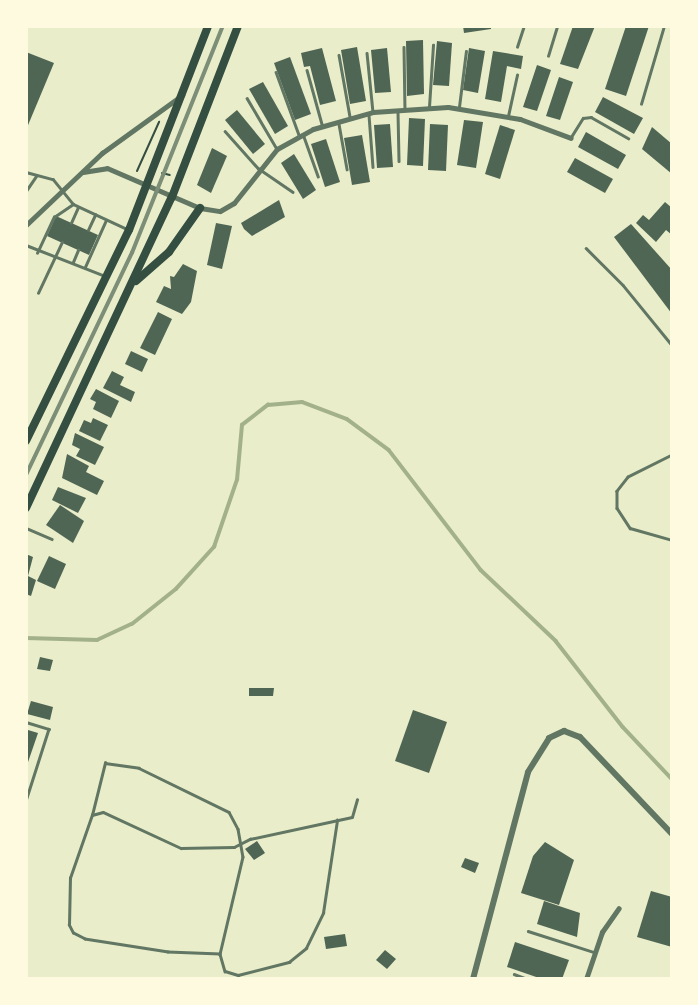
<!DOCTYPE html>
<style>
body{margin:0}
#map{position:relative;width:698px;height:1005px;overflow:hidden;background:#e9edc9;font-family:Rubik,sans-serif}
div>[style]{position:absolute}
[style*='--x']{left:calc(var(--x)*1px);top:calc(var(--y)*1px);width:calc(var(--w)*1px);rotate:calc(var(--a)*1deg)}
.stream>*{height:3.5px;margin:-1.75px;padding:0 1.75px;transform-origin:1.75px;border-radius:1.75px;background:#a3b18a}
.building>*{inset:0;background:#4f6655}
.path>*{height:2px;margin:-1px;padding:0 1px;transform-origin:1px;border-radius:1px;background:#344e41}
.service>*{height:2.5px;margin:-1.25px;padding:0 1.25px;transform-origin:1.25px;border-radius:1.25px;background:#617663}
.minor>*{height:5px;margin:-2.5px;padding:0 2.5px;transform-origin:2.5px;border-radius:2.5px;background:#617663}
.tertiary>*{height:6px;margin:-3px;padding:0 3px;transform-origin:3px;border-radius:3px;background:#617663}
.primary>*{height:8px;margin:-4px;padding:0 4px;transform-origin:4px;border-radius:4px;background:#344e41}
.rail>*{height:3.5px;margin:-1.75px;padding:0 1.75px;transform-origin:1.75px;border-radius:1.75px;background:#7c8e77}
span{translate:-50% -50%;white-space:nowrap;text-align:center;line-height:1.15;-webkit-text-stroke:6px #fefae0;paint-order:stroke}
.frame{position:absolute;inset:0;border:28px solid #fefae0;pointer-events:none}
</style>
<div id="map">
<div class="stream">
<div style="--x:26;--y:638;--w:71;--a:1.6"></div>
<div style="--x:97;--y:640;--w:38;--a:-25"></div>
<div style="--x:132;--y:624;--w:56;--a:-38.5"></div>
<div style="--x:176;--y:589;--w:57;--a:-47.9"></div>
<div style="--x:214;--y:547;--w:71;--a:-71.1"></div>
<div style="--x:237;--y:480;--w:55;--a:-84.8"></div>
<div style="--x:242;--y:425;--w:33;--a:-38"></div>
<div style="--x:268;--y:405;--w:34;--a:-5"></div>
<div style="--x:302;--y:402;--w:48;--a:20.7"></div>
<div style="--x:347;--y:419;--w:52;--a:36.4"></div>
<div style="--x:389;--y:450;--w:151;--a:52.5"></div>
<div style="--x:481;--y:570;--w:103;--a:43.4"></div>
<div style="--x:556;--y:641;--w:109;--a:52.1"></div>
<div style="--x:623;--y:727;--w:71;--a:46.7"></div>
</div>
<div class="building">
<div style="clip-path:polygon(463px 26px,491px 26px,491px 29px,464px 33px)"></div>
<div style="clip-path:polygon(573px 26px,595px 26px,578px 69px,560px 64px)"></div>
<div style="clip-path:polygon(626px 26px,649px 26px,626px 96px,605px 89px)"></div>
<div style="clip-path:polygon(423px 40px,424px 94px,407px 96px,406px 41px)"></div>
<div style="clip-path:polygon(437px 41px,452px 43px,449px 86px,433px 85px)"></div>
<div style="clip-path:polygon(357px 47px,366px 101px,350px 104px,341px 50px)"></div>
<div style="clip-path:polygon(322px 48px,336px 101px,320px 105px,310px 66px,304px 67px,301px 53px)"></div>
<div style="clip-path:polygon(387px 48px,391px 92px,375px 93px,371px 50px)"></div>
<div style="clip-path:polygon(469px 48px,485px 51px,478px 93px,463px 90px)"></div>
<div style="clip-path:polygon(493px 51px,523px 56px,521px 69px,507px 66px,501px 102px,485px 99px)"></div>
<div style="clip-path:polygon(26px 52px,54px 63px,26px 130px)"></div>
<div style="clip-path:polygon(290px 57px,311px 114px,295px 120px,274px 63px)"></div>
<div style="clip-path:polygon(537px 65px,551px 70px,537px 111px,523px 107px)"></div>
<div style="clip-path:polygon(559px 77px,573px 82px,560px 120px,546px 116px)"></div>
<div style="clip-path:polygon(263px 82px,288px 126px,275px 134px,249px 89px)"></div>
<div style="clip-path:polygon(603px 97px,643px 118px,634px 134px,595px 112px)"></div>
<div style="clip-path:polygon(237px 110px,265px 144px,253px 154px,225px 120px)"></div>
<div style="clip-path:polygon(409px 118px,425px 119px,423px 166px,407px 165px)"></div>
<div style="clip-path:polygon(464px 120px,483px 122px,476px 168px,457px 165px)"></div>
<div style="clip-path:polygon(390px 124px,393px 167px,377px 168px,374px 125px)"></div>
<div style="clip-path:polygon(430px 124px,448px 125px,446px 171px,428px 170px)"></div>
<div style="clip-path:polygon(500px 125px,515px 130px,500px 179px,485px 174px)"></div>
<div style="clip-path:polygon(652px 127px,672px 144px,672px 174px,642px 149px)"></div>
<div style="clip-path:polygon(586px 132px,626px 155px,618px 169px,578px 147px)"></div>
<div style="clip-path:polygon(362px 135px,370px 182px,352px 185px,344px 138px)"></div>
<div style="clip-path:polygon(326px 139px,340px 182px,325px 187px,311px 144px)"></div>
<div style="clip-path:polygon(212px 148px,227px 156px,211px 193px,197px 185px)"></div>
<div style="clip-path:polygon(294px 154px,316px 190px,303px 199px,281px 163px)"></div>
<div style="clip-path:polygon(575px 158px,613px 179px,605px 193px,567px 172px)"></div>
<div style="clip-path:polygon(279px 200px,285px 217px,252px 236px,244px 229px,241px 223px)"></div>
<div style="clip-path:polygon(665px 202px,672px 208px,672px 235px,666px 230px,656px 242px,636px 223px,643px 215px,649px 220px)"></div>
<div style="clip-path:polygon(56px 216px,98px 235px,89px 255px,47px 236px)"></div>
<div style="clip-path:polygon(216px 223px,232px 226px,222px 269px,207px 265px)"></div>
<div style="clip-path:polygon(631px 224px,672px 270px,672px 314px,614px 237px)"></div>
<div style="clip-path:polygon(183px 264px,197px 271px,191px 302px,182px 314px,156px 302px,164px 286px,171px 289px,170px 276px,174px 277px)"></div>
<div style="clip-path:polygon(158px 312px,172px 319px,155px 355px,140px 348px)"></div>
<div style="clip-path:polygon(131px 351px,148px 359px,142px 372px,125px 364px)"></div>
<div style="clip-path:polygon(112px 371px,124px 377px,120px 385px,135px 392px,131px 402px,103px 388px)"></div>
<div style="clip-path:polygon(96px 389px,119px 401px,111px 418px,93px 409px,96px 402px,90px 399px)"></div>
<div style="clip-path:polygon(93px 418px,108px 425px,100px 441px,79px 431px,84px 420px,91px 423px)"></div>
<div style="clip-path:polygon(75px 433px,104px 447px,95px 465px,76px 456px,80px 449px,72px 445px)"></div>
<div style="clip-path:polygon(67px 454px,89px 466px,86px 472px,104px 481px,97px 495px,62px 478px)"></div>
<div style="clip-path:polygon(58px 487px,86px 498px,78px 513px,52px 500px)"></div>
<div style="clip-path:polygon(60px 505px,84px 521px,73px 543px,46px 525px)"></div>
<div style="clip-path:polygon(26px 554px,33px 557px,28px 576px,36px 580px,31px 596px,26px 594px)"></div>
<div style="clip-path:polygon(49px 556px,66px 564px,55px 589px,37px 581px)"></div>
<div style="clip-path:polygon(40px 657px,53px 660px,50px 671px,37px 669px)"></div>
<div style="clip-path:polygon(249px 688px,274px 688px,273px 696px,249px 696px)"></div>
<div style="clip-path:polygon(31px 701px,53px 707px,50px 720px,27px 714px)"></div>
<div style="clip-path:polygon(413px 710px,447px 722px,429px 773px,395px 761px)"></div>
<div style="clip-path:polygon(28px 730px,38px 733px,27px 765px,26px 733px)"></div>
<div style="clip-path:polygon(257px 841px,265px 853px,254px 860px,245px 849px)"></div>
<div style="clip-path:polygon(545px 842px,574px 860px,559px 905px,521px 893px,533px 856px)"></div>
<div style="clip-path:polygon(465px 858px,479px 863px,475px 873px,461px 867px)"></div>
<div style="clip-path:polygon(651px 891px,672px 897px,672px 947px,637px 937px)"></div>
<div style="clip-path:polygon(544px 901px,580px 913px,577px 937px,537px 924px)"></div>
<div style="clip-path:polygon(345px 934px,347px 946px,326px 949px,324px 937px)"></div>
<div style="clip-path:polygon(515px 942px,569px 960px,562px 979px,542px 979px,507px 967px)"></div>
<div style="clip-path:polygon(385px 950px,396px 959px,387px 969px,376px 960px)"></div>
</div>
<div class="path">
<div style="--x:137;--y:171;--w:54;--a:-65.8"></div>
<div style="--x:162;--y:173;--w:8;--a:14"></div>
</div>
<div class="service">
<div style="--x:404;--y:47;--w:61;--a:89.1"></div>
<div style="--x:517;--y:47;--w:22;--a:-72"></div>
<div style="--x:367;--y:53;--w:59;--a:84.2"></div>
<div style="--x:339;--y:55;--w:63;--a:79.9"></div>
<div style="--x:548;--y:56;--w:31;--a:-73"></div>
<div style="--x:307;--y:70;--w:56;--a:74.5"></div>
<div style="--x:276;--y:72;--w:67;--a:69.9"></div>
<div style="--x:247;--y:98;--w:59;--a:59.5"></div>
<div style="--x:641;--y:104;--w:81;--a:-73.6"></div>
<div style="--x:429;--y:107;--w:62;--a:-86.3"></div>
<div style="--x:459;--y:107;--w:56;--a:-82.9"></div>
<div style="--x:398;--y:112;--w:49;--a:88.8"></div>
<div style="--x:369;--y:115;--w:52;--a:85.6"></div>
<div style="--x:508;--y:116;--w:42;--a:-77.6"></div>
<div style="--x:339;--y:124;--w:46;--a:79.9"></div>
<div style="--x:225;--y:131;--w:50;--a:48.3"></div>
<div style="--x:258;--y:168;--w:42;--a:34.4"></div>
<div style="--x:303;--y:134;--w:45;--a:70.3"></div>
<div style="--x:571;--y:137;--w:22;--a:-58"></div>
<div style="--x:583;--y:118;--w:8;--a:-7"></div>
<div style="--x:591;--y:117;--w:43;--a:29.6"></div>
<div style="--x:26;--y:172;--w:28;--a:15"></div>
<div style="--x:53;--y:179;--w:32;--a:51"></div>
<div style="--x:73;--y:204;--w:60;--a:24.8"></div>
<div style="--x:26;--y:191;--w:18;--a:-56"></div>
<div style="--x:71;--y:223;--w:17;--a:-66"></div>
<div style="--x:88;--y:230;--w:17;--a:-65"></div>
<div style="--x:26;--y:245;--w:85;--a:21.4"></div>
<div style="--x:586;--y:248;--w:52;--a:45"></div>
<div style="--x:623;--y:285;--w:77;--a:50.8"></div>
<div style="--x:37;--y:253;--w:40;--a:-65"></div>
<div style="--x:54;--y:217;--w:23;--a:-34"></div>
<div style="--x:73;--y:262;--w:13;--a:-67"></div>
<div style="--x:85;--y:267;--w:51;--a:-65.9"></div>
<div style="--x:38;--y:293;--w:56;--a:-64.8"></div>
<div style="--x:672;--y:455;--w:49;--a:153.4"></div>
<div style="--x:628;--y:477;--w:18;--a:128"></div>
<div style="--x:617;--y:491;--w:17;--a:90"></div>
<div style="--x:617;--y:508;--w:24;--a:57"></div>
<div style="--x:630;--y:528;--w:44;--a:15.9"></div>
<div style="--x:26;--y:528;--w:28;--a:23"></div>
<div style="--x:26;--y:722;--w:24;--a:17"></div>
<div style="--x:49;--y:729;--w:76;--a:107.7"></div>
<div style="--x:92;--y:815;--w:54;--a:-76"></div>
<div style="--x:105;--y:763;--w:34;--a:8"></div>
<div style="--x:139;--y:768;--w:100;--a:26.1"></div>
<div style="--x:229;--y:812;--w:19;--a:62"></div>
<div style="--x:238;--y:829;--w:28;--a:80"></div>
<div style="--x:243;--y:857;--w:100;--a:103.3"></div>
<div style="--x:220;--y:954;--w:18;--a:74"></div>
<div style="--x:225;--y:971;--w:14;--a:17"></div>
<div style="--x:238;--y:975;--w:53;--a:-14.3"></div>
<div style="--x:289;--y:962;--w:22;--a:-39"></div>
<div style="--x:306;--y:948;--w:39;--a:-64"></div>
<div style="--x:323;--y:913;--w:94;--a:-81.4"></div>
<div style="--x:528;--y:931;--w:69;--a:17.7"></div>
<div style="--x:220;--y:954;--w:52;--a:-177.8"></div>
<div style="--x:168;--y:952;--w:84;--a:-171.1"></div>
<div style="--x:85;--y:939;--w:13;--a:-153"></div>
<div style="--x:73;--y:933;--w:9;--a:-117"></div>
<div style="--x:69;--y:925;--w:47;--a:-88.8"></div>
<div style="--x:70;--y:878;--w:67;--a:-70.8"></div>
<div style="--x:92;--y:815;--w:11;--a:-15"></div>
<div style="--x:103;--y:812;--w:86;--a:24.8"></div>
<div style="--x:181;--y:848;--w:53;--a:-1.1"></div>
<div style="--x:234;--y:847;--w:18;--a:-27"></div>
<div style="--x:250;--y:839;--w:104;--a:-12.2"></div>
<div style="--x:352;--y:817;--w:18;--a:-74"></div>
<div style="--x:514;--y:974;--w:15;--a:20"></div>
</div>
<div class="minor">
<div style="--x:83;--y:172;--w:24;--a:-9"></div>
<div style="--x:107;--y:168;--w:101;--a:23.3"></div>
<div style="--x:200;--y:208;--w:20;--a:9"></div>
<div style="--x:220;--y:211;--w:16;--a:-30"></div>
<div style="--x:234;--y:203;--w:69;--a:-51.5"></div>
<div style="--x:277;--y:149;--w:41;--a:-29.1"></div>
<div style="--x:313;--y:129;--w:62;--a:-15.8"></div>
<div style="--x:373;--y:112;--w:75;--a:-3.8"></div>
<div style="--x:448;--y:107;--w:73;--a:9.5"></div>
<div style="--x:520;--y:119;--w:54;--a:20.4"></div>
<div style="--x:26;--y:225;--w:105;--a:-43.5"></div>
<div style="--x:102;--y:153;--w:99;--a:-35.9"></div>
<div style="--x:586;--y:979;--w:50;--a:-71.2"></div>
<div style="--x:602;--y:932;--w:29;--a:-55"></div>
</div>
<div class="tertiary">
<div style="--x:473;--y:979;--w:214;--a:-75.1"></div>
<div style="--x:528;--y:772;--w:40;--a:-58"></div>
<div style="--x:549;--y:738;--w:17;--a:-25"></div>
<div style="--x:564;--y:731;--w:17;--a:21"></div>
<div style="--x:580;--y:737;--w:134;--a:46.5"></div>
</div>
<div class="primary">
<div style="--x:136;--y:281;--w:44;--a:-41.3"></div>
<div style="--x:169;--y:252;--w:54;--a:-54.8"></div>
<div style="--x:26;--y:441;--w:235;--a:-64"></div>
<div style="--x:129;--y:230;--w:219;--a:-68.8"></div>
<div style="--x:26;--y:508;--w:344;--a:-64.9"></div>
<div style="--x:172;--y:197;--w:183;--a:-68.9"></div>
</div>
<div class="rail">
<div style="--x:26;--y:475;--w:246;--a:-64.5"></div>
<div style="--x:132;--y:253;--w:245;--a:-68.2"></div>
</div>
<div class="frame"></div>
</div>
